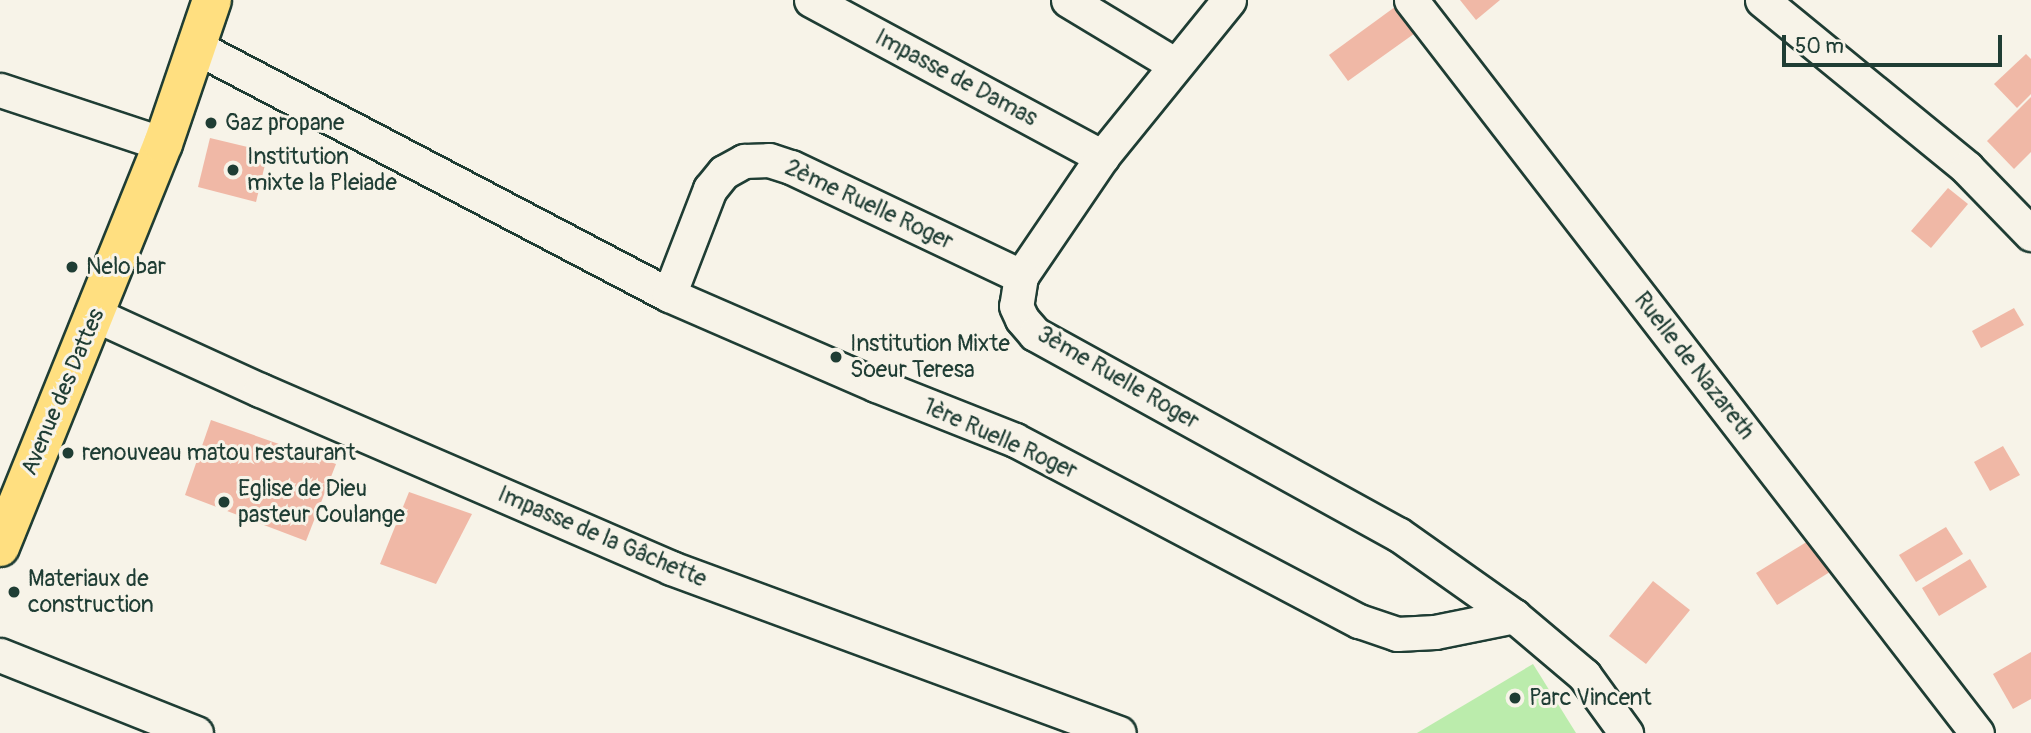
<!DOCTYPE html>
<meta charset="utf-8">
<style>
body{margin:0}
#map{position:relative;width:2031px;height:733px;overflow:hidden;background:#f7f3e8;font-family:Pangolin,sans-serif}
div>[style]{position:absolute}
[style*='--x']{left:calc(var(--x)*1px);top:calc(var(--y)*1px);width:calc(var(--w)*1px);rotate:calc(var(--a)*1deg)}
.green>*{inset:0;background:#bbecac}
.building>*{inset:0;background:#f0b8a6}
.roads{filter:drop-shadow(2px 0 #1f3d34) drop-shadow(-2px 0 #1f3d34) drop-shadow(0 2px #1f3d34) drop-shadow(0 -2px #1f3d34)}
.minor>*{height:33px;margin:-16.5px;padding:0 16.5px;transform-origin:16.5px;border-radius:16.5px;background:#f7f3e8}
.major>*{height:38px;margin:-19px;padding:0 19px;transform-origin:19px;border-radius:19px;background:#ffdf80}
.dots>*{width:19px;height:19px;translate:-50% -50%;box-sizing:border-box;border:4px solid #f7f3e8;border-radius:50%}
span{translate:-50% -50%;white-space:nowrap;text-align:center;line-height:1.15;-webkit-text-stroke:6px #f7f3e8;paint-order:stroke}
.street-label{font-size:23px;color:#1f3d34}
.poi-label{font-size:23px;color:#1f3d34}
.left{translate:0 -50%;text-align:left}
.scale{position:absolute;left:1782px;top:35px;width:220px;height:32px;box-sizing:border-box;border:4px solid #1f3d34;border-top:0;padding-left:9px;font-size:21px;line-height:24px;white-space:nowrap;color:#1f3d34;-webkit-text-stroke:5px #f7f3e8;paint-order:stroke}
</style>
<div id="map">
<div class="green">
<div style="clip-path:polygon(1533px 664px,1576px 733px,1417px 733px)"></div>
</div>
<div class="building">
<div style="clip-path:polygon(1460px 0,1500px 0,1476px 20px)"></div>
<div style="clip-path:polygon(1399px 4px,1418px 31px,1348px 81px,1329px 55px)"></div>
<div style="clip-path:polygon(2026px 54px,2031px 59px,2031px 94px,2017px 108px,1994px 84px)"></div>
<div style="clip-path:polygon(2031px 97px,2031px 152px,2014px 169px,1987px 141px)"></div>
<div style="clip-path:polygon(210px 138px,268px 152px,256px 202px,198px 187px)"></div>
<div style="clip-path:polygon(1948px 188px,1968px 204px,1931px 248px,1911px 231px)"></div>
<div style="clip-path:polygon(2014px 308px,2024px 325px,1981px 348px,1972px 331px)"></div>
<div style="clip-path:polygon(211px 420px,336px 464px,306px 541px,185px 495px)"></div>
<div style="clip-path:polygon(2003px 446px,2020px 475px,1990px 491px,1974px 462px)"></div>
<div style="clip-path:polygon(409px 492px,472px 514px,436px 584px,380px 564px)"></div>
<div style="clip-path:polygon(1946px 527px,1963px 554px,1916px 582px,1899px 555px)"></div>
<div style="clip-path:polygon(1813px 538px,1833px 570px,1777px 605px,1756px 573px)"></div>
<div style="clip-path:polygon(1970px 559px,1987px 587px,1939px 616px,1922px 588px)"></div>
<div style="clip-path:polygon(1653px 581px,1690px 610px,1646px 664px,1609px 636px)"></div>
<div style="clip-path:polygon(2031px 652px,2031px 699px,2013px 709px,1993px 674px)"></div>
</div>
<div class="roads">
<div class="minor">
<div style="--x:811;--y:0;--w:331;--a:28.3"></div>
<div style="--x:1068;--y:0;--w:124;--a:31.1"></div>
<div style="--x:1229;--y:0;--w:202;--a:129"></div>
<div style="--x:1102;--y:157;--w:144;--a:124.2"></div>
<div style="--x:1021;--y:276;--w:30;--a:99"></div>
<div style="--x:1016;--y:306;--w:14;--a:65"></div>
<div style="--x:1022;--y:319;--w:20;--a:49"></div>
<div style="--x:1035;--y:334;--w:414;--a:28.9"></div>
<div style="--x:1398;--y:534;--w:142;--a:35.3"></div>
<div style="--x:1411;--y:0;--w:926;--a:52.33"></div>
<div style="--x:1762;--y:0;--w:265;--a:39.3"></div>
<div style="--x:1967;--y:168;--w:92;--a:45.9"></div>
<div style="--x:198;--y:48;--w:532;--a:27.67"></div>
<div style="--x:669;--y:295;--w:226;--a:23.5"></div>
<div style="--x:876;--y:385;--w:149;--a:21.6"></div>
<div style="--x:1015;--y:440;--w:389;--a:27.8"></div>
<div style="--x:1359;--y:621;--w:40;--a:18.9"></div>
<div style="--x:1397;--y:634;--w:38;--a:-3"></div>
<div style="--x:1435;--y:632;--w:81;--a:-11.4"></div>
<div style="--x:1514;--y:616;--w:92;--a:40.1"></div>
<div style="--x:1584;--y:675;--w:72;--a:54.1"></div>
<div style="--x:0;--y:90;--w:172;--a:18.3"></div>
<div style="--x:669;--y:295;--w:114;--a:-68.9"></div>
<div style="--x:710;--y:189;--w:22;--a:-51"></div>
<div style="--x:724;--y:172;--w:23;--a:-29"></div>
<div style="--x:744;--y:161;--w:25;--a:-2"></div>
<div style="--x:769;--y:160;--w:23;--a:18"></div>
<div style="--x:791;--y:167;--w:255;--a:25.4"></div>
<div style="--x:96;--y:315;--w:180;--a:24.6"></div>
<div style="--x:260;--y:390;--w:448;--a:23.4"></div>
<div style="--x:671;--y:568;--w:477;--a:20.2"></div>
<div style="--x:0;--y:655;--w:211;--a:21.7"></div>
</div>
<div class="major">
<div style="--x:0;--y:547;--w:435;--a:-68"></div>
<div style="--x:163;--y:144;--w:152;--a:-71.2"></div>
</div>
</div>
<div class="dots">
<div style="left:211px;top:123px;background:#1f3d34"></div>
<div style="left:233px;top:170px;background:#1f3d34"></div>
<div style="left:72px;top:267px;background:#1f3d34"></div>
<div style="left:836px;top:357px;background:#1f3d34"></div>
<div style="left:68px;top:453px;background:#1f3d34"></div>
<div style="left:224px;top:502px;background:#1f3d34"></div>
<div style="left:14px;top:592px;background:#1f3d34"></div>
<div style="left:1515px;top:698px;background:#1f3d34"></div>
</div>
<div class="street-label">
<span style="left:956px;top:78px;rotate:28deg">Impasse de Damas</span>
<span style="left:869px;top:205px;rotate:25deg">2ème Ruelle Roger</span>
<span style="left:1694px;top:366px;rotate:52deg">Ruelle de Nazareth</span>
<span style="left:1118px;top:378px;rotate:30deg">3ème Ruelle Roger</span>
<span style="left:63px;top:392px;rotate:-67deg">Avenue des Dattes</span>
<span style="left:1000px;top:439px;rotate:24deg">1ère Ruelle Roger</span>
<span style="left:602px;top:537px;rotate:23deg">Impasse de la Gâchette</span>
</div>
<div class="poi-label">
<span class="left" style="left:225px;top:123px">Gaz propane</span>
<span class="left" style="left:247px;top:170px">Institution<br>mixte la Pleiade</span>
<span class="left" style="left:86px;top:267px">Nelo bar</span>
<span class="left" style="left:850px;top:357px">Institution Mixte<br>Soeur Teresa</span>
<span class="left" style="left:82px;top:453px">renouveau matou restaurant</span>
<span class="left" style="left:238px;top:502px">Eglise de Dieu<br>pasteur Coulange</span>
<span class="left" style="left:28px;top:592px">Materiaux de<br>construction</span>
<span class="left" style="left:1529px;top:698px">Parc Vincent</span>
</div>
<div class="scale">50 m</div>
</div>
